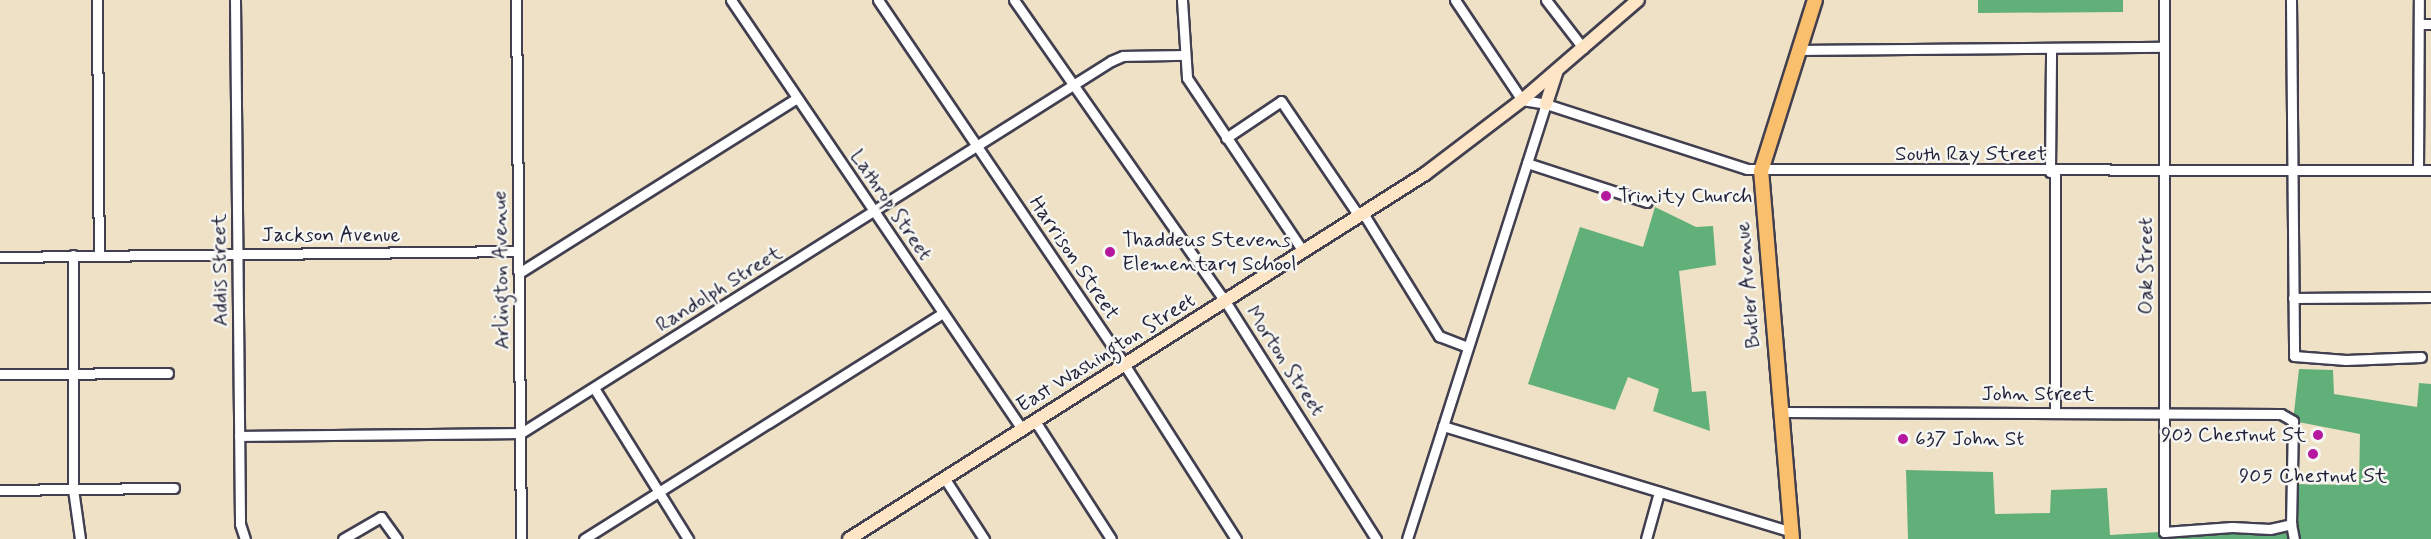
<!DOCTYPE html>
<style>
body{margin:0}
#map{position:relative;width:2431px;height:539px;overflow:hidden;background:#efe1c5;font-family:Mynerve,sans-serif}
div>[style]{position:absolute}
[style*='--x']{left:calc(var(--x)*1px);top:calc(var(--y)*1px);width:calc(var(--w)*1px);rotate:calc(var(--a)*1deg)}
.forest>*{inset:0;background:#62b079}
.roads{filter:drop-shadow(2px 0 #413f50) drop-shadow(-2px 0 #413f50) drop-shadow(0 2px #413f50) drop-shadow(0 -2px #413f50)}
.minor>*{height:9px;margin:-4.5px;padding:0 4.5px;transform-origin:4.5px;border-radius:4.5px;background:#fff}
.secondary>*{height:12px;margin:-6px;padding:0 6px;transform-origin:6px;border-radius:6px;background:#fde5c5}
.primary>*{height:14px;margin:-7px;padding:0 7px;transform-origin:7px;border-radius:7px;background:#f9bf6d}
.dots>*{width:16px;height:16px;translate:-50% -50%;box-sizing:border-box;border:3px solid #f6f6f2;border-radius:50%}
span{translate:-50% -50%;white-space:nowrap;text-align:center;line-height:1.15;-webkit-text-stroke:5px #f6f6f2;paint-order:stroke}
.street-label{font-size:21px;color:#22223b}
.poi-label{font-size:21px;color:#22223b}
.left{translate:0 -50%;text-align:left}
.right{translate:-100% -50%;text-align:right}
</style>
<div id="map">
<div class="forest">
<div style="clip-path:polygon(1978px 0,2123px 0,2123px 12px,1978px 13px)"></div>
<div style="clip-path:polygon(1655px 207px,1696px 227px,1713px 226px,1716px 265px,1679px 271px,1692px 392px,1706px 391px,1710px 431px,1653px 411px,1659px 389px,1628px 377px,1615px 410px,1528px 384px,1580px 227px,1643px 247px)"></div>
<div style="clip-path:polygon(2299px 369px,2333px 370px,2334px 394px,2417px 407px,2419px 383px,2431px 384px,2431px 539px,1908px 539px,1906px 470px,1993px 472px,1995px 514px,2050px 513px,2051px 490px,2107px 488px,2110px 535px,2291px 524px,2293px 484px,2359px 485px,2360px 434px,2293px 421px)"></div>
</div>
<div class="roads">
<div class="minor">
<div style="--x:97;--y:0;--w:256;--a:89.6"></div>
<div style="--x:235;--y:0;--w:524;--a:89.45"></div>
<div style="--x:240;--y:524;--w:16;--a:72"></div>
<div style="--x:516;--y:0;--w:539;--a:89.47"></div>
<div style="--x:731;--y:0;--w:518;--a:55.85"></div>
<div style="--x:878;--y:0;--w:439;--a:55.9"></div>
<div style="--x:1124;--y:364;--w:208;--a:57.4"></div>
<div style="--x:1014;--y:0;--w:368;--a:55"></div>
<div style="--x:1225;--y:301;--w:282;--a:57.6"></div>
<div style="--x:1182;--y:0;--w:78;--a:86.3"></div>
<div style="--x:1187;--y:78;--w:208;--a:56.2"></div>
<div style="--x:1455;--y:0;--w:120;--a:56.2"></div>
<div style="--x:1522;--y:100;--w:24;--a:9"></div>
<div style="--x:1546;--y:104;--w:211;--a:17.9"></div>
<div style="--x:1747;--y:169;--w:684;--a:0.08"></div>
<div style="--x:1546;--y:0;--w:61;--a:52.4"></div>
<div style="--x:2164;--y:0;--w:532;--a:90"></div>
<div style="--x:2164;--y:532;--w:68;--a:-4.2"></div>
<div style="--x:2232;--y:527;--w:38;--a:3"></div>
<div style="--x:2270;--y:529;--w:22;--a:-13"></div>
<div style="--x:2291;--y:0;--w:356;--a:89.5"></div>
<div style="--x:2294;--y:356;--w:52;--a:4.4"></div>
<div style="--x:2346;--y:360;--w:75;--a:-2.3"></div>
<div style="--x:2419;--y:24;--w:12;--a:0"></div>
<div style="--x:1799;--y:50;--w:365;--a:-0.5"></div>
<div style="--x:1226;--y:138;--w:66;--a:-33.9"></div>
<div style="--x:1281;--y:101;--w:139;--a:55.9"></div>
<div style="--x:1527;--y:163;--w:126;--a:18"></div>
<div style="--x:2418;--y:170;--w:170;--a:-89.7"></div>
<div style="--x:2050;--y:172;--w:122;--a:-89.5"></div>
<div style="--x:2055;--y:172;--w:240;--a:90"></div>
<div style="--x:1363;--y:213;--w:145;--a:58.3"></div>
<div style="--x:1439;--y:336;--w:31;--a:21"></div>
<div style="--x:73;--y:255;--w:234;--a:90"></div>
<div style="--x:73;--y:489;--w:50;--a:82"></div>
<div style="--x:0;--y:257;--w:518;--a:-0.66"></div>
<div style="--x:519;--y:273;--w:328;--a:-32.2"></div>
<div style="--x:2293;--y:298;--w:138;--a:-0.4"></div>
<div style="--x:0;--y:374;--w:168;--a:-0.3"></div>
<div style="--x:594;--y:388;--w:178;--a:58.1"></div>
<div style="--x:1780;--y:412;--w:501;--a:0.23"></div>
<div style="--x:2281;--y:414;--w:14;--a:30"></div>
<div style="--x:2293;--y:421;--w:103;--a:91.1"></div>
<div style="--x:2291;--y:524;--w:15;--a:79"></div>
<div style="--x:1035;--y:421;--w:140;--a:57.2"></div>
<div style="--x:1443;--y:426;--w:364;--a:16.9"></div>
<div style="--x:239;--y:436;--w:282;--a:-0.6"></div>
<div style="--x:521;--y:433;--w:697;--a:-32.23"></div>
<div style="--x:1111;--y:61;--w:13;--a:-23"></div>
<div style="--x:1123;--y:56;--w:60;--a:-1"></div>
<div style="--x:945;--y:479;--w:72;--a:57"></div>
<div style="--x:0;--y:490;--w:174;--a:-0.7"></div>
<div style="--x:343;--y:539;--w:44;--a:-30.1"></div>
<div style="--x:381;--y:517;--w:27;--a:54"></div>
<div style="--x:584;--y:539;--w:424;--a:-32.2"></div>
<div style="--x:1407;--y:539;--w:457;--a:-72.3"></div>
<div style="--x:1646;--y:539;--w:49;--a:-74.5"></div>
</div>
<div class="secondary">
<div style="--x:1546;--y:104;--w:35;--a:-72"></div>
<div style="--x:849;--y:539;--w:682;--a:-32.36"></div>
<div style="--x:1425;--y:174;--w:122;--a:-37.3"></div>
<div style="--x:1522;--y:100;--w:153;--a:-40.8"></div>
</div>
<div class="primary">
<div style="--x:1792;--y:539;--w:369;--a:-94.8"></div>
<div style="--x:1761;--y:171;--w:179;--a:-72.5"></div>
</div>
</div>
<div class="dots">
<div style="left:1606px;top:196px;background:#b5179e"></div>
<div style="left:1110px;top:252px;background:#b5179e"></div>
<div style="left:2318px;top:435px;background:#b5179e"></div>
<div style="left:1903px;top:439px;background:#b5179e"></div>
<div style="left:2313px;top:454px;background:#b5179e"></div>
</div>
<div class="street-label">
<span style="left:1971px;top:154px">South Ray Street</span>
<span style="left:891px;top:205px;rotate:56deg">Lathrop Street</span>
<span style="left:331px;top:235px">Jackson Avenue</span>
<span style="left:1074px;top:258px;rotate:56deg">Harrison Street</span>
<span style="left:2146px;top:266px;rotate:-90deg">Oak Street</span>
<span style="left:220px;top:270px;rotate:-91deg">Addis Street</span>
<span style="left:501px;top:270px;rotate:-91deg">Arlington Avenue</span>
<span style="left:1748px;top:285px;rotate:-95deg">Butler Avenue</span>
<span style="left:719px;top:289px;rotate:-32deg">Randolph Street</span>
<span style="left:1106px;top:353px;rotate:-32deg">East Washington Street</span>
<span style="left:1285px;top:361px;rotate:57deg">Morton Street</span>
<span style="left:2038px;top:394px">John Street</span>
</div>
<div class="poi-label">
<span class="left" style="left:1618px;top:196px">Trinity Church</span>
<span class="left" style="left:1122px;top:252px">Thaddeus Stevens<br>Elementary School</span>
<span class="right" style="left:2306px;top:435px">903 Chestnut St</span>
<span class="left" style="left:1915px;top:439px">637 John St</span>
<span style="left:2313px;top:476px">905 Chestnut St</span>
</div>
</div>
